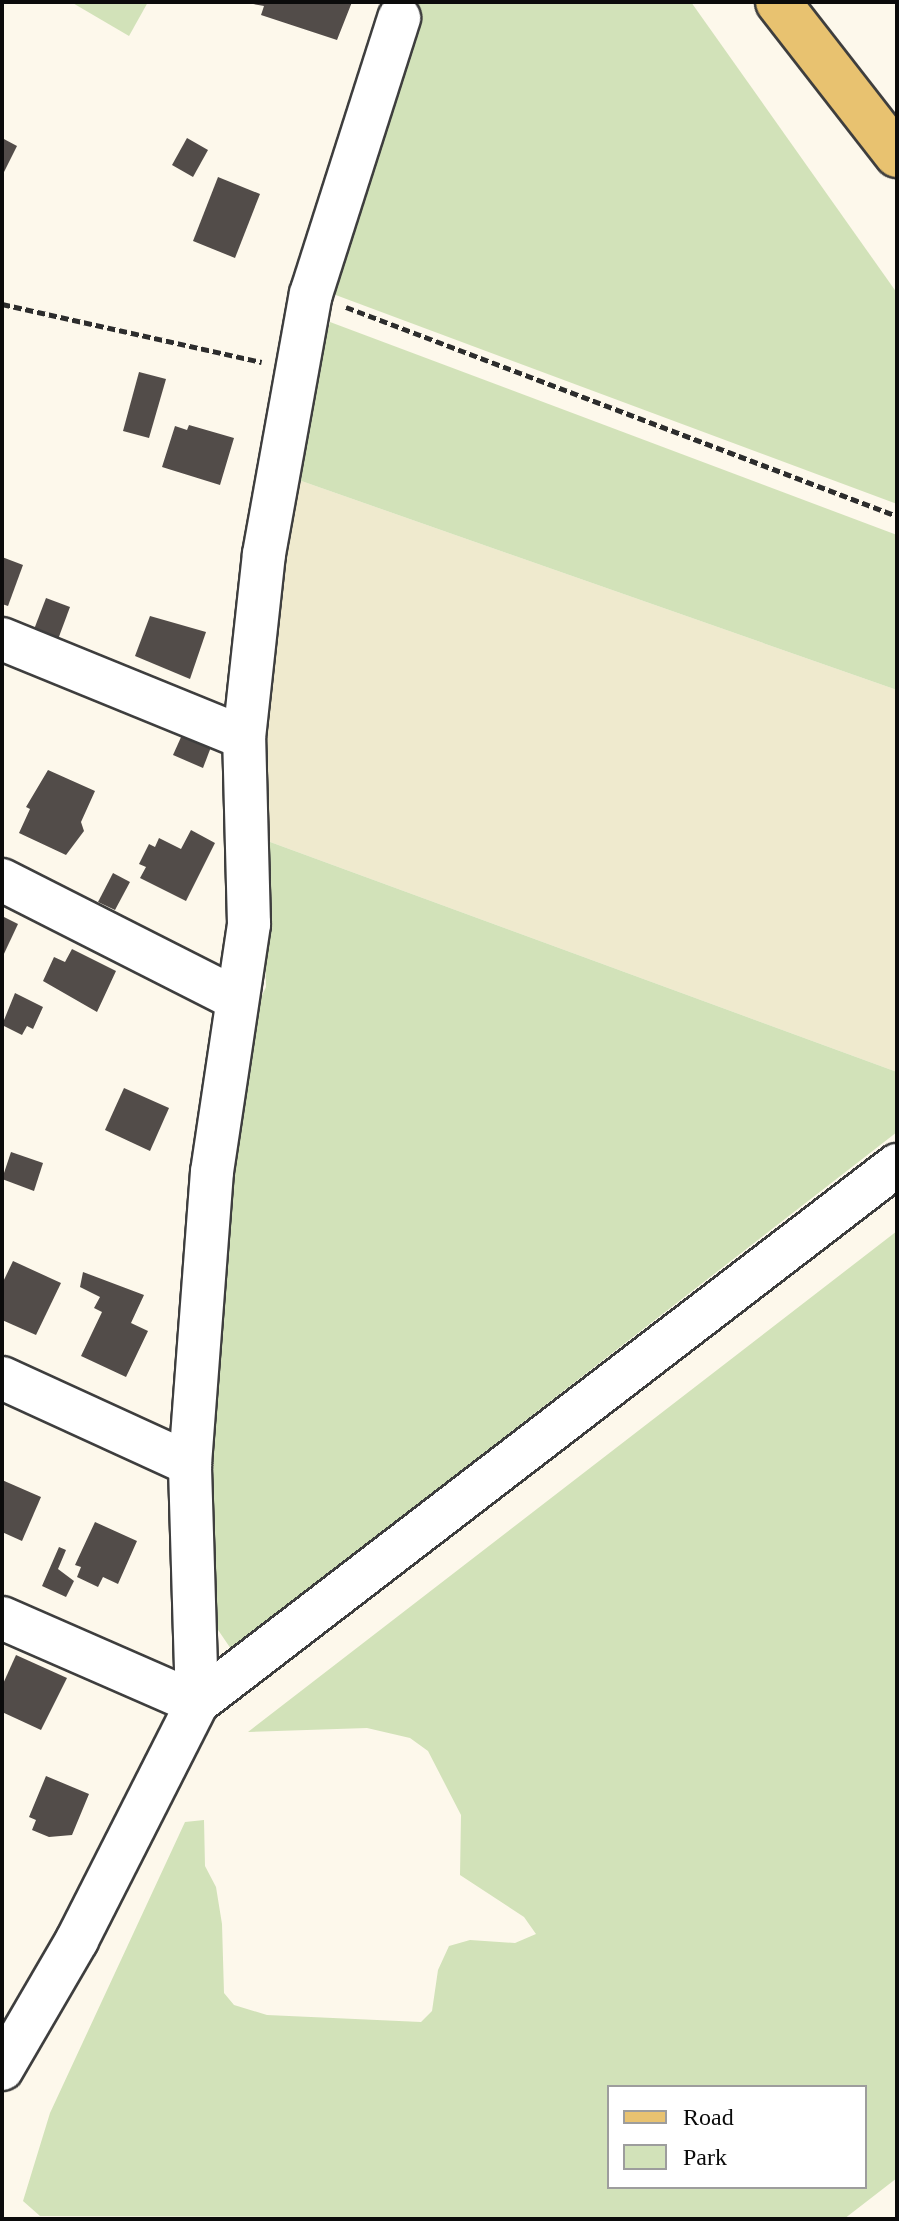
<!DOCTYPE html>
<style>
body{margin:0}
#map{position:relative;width:899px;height:2221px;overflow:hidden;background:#fdf8eb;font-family:"Times New Roman",serif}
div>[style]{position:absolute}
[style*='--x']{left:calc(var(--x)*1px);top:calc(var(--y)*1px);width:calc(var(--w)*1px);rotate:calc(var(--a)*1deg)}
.farmland>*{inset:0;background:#efeace}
.green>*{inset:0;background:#d2e2b9}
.building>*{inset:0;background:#524c49}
.path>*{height:5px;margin-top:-2.5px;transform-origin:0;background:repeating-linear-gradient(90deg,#2d2d2d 0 8px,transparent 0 12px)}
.roads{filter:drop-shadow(2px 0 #3e3e3e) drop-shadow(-2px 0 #3e3e3e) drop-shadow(0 2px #3e3e3e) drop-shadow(0 -2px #3e3e3e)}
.minor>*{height:42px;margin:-21px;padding:0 21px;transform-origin:21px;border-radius:21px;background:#fff}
.major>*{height:44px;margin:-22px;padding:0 22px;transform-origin:22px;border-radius:22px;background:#e8c270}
span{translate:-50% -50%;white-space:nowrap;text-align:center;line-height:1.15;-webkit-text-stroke:8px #fff;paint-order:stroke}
.frame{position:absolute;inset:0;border:4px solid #0b0b0b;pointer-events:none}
.legend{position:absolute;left:607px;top:2085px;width:260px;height:104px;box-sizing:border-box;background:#fff;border:2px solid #9d9d9d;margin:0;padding:10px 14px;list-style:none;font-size:24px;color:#0b0b0b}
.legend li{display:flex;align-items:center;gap:16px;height:40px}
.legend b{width:40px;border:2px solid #9d9d9d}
</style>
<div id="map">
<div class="farmland">
<div style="clip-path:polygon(290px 477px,897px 690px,897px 1072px,262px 839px,261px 743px)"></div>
</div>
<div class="green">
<div style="clip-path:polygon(71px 2px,148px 2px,129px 36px)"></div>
<div style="clip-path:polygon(414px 2px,691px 2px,897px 293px,897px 504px,325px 291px)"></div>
<div style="clip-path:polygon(330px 322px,897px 535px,897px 690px,290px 477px)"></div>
<div style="clip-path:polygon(262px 839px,897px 1072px,897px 1132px,231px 1649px,214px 1624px,213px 1478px,224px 1182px,250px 1021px,266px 987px)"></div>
<div style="clip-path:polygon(evenodd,897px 1231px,897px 2178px,844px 2219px,40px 2216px,23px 2201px,50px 2113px,185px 1822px,204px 1820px,205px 1866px,216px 1887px,222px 1924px,224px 1993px,234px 2005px,267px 2015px,421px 2022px,432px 2011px,438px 1970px,449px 1946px,470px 1940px,515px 1943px,536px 1934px,524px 1917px,460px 1875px,461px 1815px,428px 1751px,410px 1738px,367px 1728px,248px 1732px,897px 1231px,865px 2087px,865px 2187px,609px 2187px,609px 2087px,865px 2087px)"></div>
</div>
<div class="building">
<div style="clip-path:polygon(242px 2px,352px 2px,337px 40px,261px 15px,264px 6px)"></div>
<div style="clip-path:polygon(2px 138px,17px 146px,2px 176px)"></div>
<div style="clip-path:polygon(187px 138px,208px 150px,193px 177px,172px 165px)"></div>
<div style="clip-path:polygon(218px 177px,260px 194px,235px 258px,193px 241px)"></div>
<div style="clip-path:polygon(139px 372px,166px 379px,149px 438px,123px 431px)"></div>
<div style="clip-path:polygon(189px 425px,234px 438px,220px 485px,162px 467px,175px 426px,187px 430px)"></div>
<div style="clip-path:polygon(2px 557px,23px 565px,8px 606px,2px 604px)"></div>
<div style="clip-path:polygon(46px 598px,70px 607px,57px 642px,33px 632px)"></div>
<div style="clip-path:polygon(150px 616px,206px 632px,190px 679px,135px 656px)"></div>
<div style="clip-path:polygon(182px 735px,211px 747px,203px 768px,173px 755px)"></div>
<div style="clip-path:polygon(48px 770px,95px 791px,81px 822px,84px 831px,66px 855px,19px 833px,30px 809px,26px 807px)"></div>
<div style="clip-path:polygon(191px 830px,215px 843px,186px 901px,140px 878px,146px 867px,139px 864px,149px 844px,155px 847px,159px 838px,181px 849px)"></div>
<div style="clip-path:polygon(113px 873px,130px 882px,115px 910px,98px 902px)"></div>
<div style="clip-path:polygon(2px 916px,18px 924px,2px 958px)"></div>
<div style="clip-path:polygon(72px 949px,116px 971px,97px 1012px,43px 981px,54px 957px,65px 962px)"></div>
<div style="clip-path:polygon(15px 993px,43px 1007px,33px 1029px,27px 1026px,22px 1035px,2px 1025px)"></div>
<div style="clip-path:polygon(124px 1088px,169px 1108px,150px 1151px,105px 1130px)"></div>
<div style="clip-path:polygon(11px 1152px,43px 1163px,34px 1191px,2px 1179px)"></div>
<div style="clip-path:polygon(13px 1261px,61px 1283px,36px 1335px,2px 1320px,2px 1284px)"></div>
<div style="clip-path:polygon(83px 1272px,144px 1295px,131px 1323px,148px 1331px,126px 1377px,81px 1356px,102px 1312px,94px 1308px,100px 1297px,80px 1287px)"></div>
<div style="clip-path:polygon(2px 1480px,41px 1497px,22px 1541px,2px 1532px)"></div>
<div style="clip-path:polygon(95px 1522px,137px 1541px,118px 1584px,103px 1577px,98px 1587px,77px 1577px,81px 1567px,75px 1565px)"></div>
<div style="clip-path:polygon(59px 1547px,66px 1550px,58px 1569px,74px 1581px,66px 1597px,42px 1586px)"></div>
<div style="clip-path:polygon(16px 1655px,67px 1678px,41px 1730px,2px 1712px,2px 1686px)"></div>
<div style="clip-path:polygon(46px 1776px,89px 1794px,72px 1835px,49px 1837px,32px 1830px,36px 1820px,29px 1817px)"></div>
</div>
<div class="path">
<div style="--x:2;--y:304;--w:266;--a:12.6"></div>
<div style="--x:346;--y:307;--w:589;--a:20.77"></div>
</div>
<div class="roads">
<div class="minor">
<div style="--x:2;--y:639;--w:261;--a:22.2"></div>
<div style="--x:2;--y:880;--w:263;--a:26.9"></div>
<div style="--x:2;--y:1378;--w:207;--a:24.6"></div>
<div style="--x:2;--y:1618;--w:213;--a:23.6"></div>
<div style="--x:197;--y:1703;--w:239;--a:-91.7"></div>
<div style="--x:190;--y:1464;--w:293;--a:-85.7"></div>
<div style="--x:212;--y:1172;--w:251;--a:-81.5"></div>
<div style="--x:249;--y:924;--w:186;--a:-91.5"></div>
<div style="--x:244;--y:738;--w:185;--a:-83.8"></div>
<div style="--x:264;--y:554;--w:264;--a:-79.8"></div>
<div style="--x:311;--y:294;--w:290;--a:-72.3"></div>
<div style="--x:2;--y:2069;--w:149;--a:-59.8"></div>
<div style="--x:77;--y:1940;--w:266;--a:-63.1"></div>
<div style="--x:197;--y:1703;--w:883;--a:-37.54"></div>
</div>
<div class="major">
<div style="--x:778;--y:2;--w:194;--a:52.1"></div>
</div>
</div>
<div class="frame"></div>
<ul class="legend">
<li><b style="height:10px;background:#e8c270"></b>Road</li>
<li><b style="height:22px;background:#d2e2b9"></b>Park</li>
</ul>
</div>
